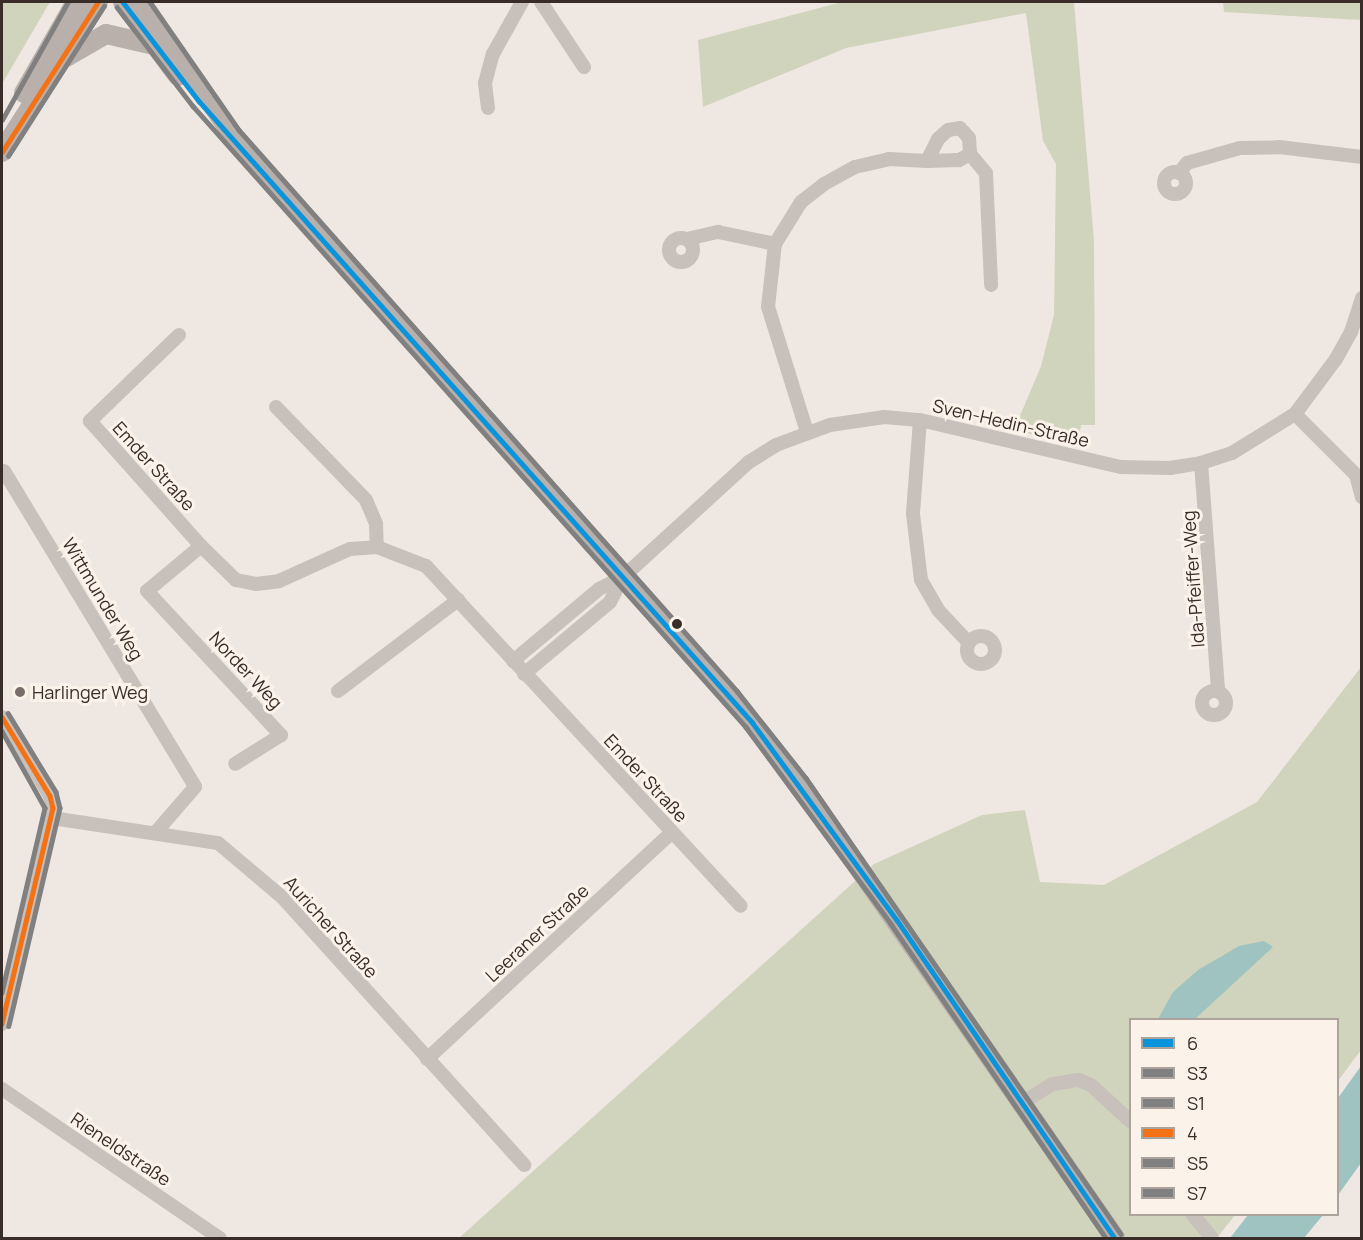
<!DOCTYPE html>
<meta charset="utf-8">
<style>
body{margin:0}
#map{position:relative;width:1363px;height:1240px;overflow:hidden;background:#efe8e2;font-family:Manrope,sans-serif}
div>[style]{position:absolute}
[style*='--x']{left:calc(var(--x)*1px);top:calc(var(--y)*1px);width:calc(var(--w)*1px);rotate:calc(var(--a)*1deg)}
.green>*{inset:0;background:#d1d4bc}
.water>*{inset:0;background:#9ec3c0}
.street>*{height:14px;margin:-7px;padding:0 7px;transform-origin:7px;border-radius:7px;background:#c8c0bb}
.street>.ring{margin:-7px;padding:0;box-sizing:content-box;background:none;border:14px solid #c8c0bb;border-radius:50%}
.secondary>*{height:20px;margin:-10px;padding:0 10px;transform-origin:10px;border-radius:10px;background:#b9b0ab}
.bus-1>*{height:4.5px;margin:-2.25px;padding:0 2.25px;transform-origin:2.25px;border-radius:2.25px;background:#0994dc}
.bus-2>*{height:4.5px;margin:-2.25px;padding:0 2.25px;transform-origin:2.25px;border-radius:2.25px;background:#808080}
.bus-3>*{height:4.5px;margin:-2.25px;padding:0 2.25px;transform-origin:2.25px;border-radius:2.25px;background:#808080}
.bus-4>*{height:4.5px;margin:-2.25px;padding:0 2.25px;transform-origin:2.25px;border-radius:2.25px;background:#f47216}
.bus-5>*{height:4.5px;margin:-2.25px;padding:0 2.25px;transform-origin:2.25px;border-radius:2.25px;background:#808080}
.bus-6>*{height:4.5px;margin:-2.25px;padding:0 2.25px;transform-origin:2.25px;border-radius:2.25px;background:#808080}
.dots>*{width:16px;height:16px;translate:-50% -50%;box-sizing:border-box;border:3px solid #fbf2ea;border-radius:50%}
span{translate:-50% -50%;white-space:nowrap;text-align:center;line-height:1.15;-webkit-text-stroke:6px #fbf2ea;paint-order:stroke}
.street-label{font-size:18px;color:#392d29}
.poi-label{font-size:18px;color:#392d29}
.left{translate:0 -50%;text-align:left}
.frame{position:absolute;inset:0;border:3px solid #392d29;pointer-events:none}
.legend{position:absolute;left:1129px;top:1018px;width:210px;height:198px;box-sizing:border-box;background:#fbf2ea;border:2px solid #ada39d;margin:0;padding:8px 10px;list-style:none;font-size:18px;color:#392d29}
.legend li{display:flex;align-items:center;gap:12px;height:30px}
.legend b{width:30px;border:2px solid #ada39d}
</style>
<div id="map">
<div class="green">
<div style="clip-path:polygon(2px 2px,50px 2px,2px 84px)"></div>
<div style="clip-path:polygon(842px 2px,1074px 2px,1094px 241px,1095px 425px,1081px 425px,1078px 445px,1014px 430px,1041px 366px,1054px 315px,1056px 164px,1043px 141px,1026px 13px,846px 48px,703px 107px,698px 40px)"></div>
<div style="clip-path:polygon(1223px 2px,1361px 2px,1361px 20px,1224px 12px)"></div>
<div style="clip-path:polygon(1361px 667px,1361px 1050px,1338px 1081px,1338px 1020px,1130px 1020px,1130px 1214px,1235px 1215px,1217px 1238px,459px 1238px,874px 864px,982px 815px,1025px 810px,1040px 882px,1104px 885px,1257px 802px)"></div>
</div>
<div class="water">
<div style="clip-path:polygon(1264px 941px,1273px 947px,1195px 1019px,1158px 1019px,1173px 992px,1198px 970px,1239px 946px)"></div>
<div style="clip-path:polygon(1361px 1066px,1361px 1163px,1338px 1195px,1338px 1098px)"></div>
<div style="clip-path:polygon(1248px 1215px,1248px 1214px,1323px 1215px,1304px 1238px,1230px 1238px)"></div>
</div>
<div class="street">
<div style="--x:541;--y:2;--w:78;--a:56.5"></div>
<div style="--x:488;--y:108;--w:25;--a:-97"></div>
<div style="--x:485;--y:83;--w:30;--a:-75"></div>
<div style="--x:493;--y:54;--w:60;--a:-60.9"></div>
<div style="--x:960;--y:128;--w:13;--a:48"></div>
<div style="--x:969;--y:138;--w:16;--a:86"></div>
<div style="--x:970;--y:154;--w:13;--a:151"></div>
<div style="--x:959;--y:160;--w:32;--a:178"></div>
<div style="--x:927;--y:161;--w:25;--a:-63"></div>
<div style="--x:938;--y:139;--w:13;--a:-42"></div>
<div style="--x:948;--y:130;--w:12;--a:-9"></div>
<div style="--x:970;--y:154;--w:25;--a:50"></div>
<div style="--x:986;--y:173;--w:112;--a:87.4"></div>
<div class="ring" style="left:1164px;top:172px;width:8px;height:8px"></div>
<div style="--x:1179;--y:173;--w:13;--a:-51"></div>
<div style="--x:1187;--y:163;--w:55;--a:-15.8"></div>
<div style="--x:1240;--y:148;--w:39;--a:-1"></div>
<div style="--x:1279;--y:147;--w:84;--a:6.9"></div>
<div class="ring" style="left:669px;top:238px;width:10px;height:10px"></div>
<div style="--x:687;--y:239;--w:32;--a:-13"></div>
<div style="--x:718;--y:232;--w:58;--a:11.9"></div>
<div style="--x:179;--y:335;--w:124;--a:136"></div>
<div style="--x:90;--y:421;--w:167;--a:48.4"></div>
<div style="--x:201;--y:546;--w:49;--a:44.2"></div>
<div style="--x:236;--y:580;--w:20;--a:11"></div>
<div style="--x:256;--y:584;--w:23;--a:-7"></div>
<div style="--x:279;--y:581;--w:78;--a:-24.3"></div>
<div style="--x:350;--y:549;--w:27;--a:-4"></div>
<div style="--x:377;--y:547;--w:53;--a:21.2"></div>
<div style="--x:426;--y:566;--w:463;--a:47.2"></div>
<div style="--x:276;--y:407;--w:129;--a:45.9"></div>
<div style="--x:366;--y:500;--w:26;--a:67"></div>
<div style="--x:376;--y:524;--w:23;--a:88"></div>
<div style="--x:1295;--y:414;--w:86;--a:45"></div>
<div style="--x:1356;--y:475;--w:23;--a:75"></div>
<div style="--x:920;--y:420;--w:94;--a:94.3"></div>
<div style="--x:913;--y:514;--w:66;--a:83.1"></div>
<div style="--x:921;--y:580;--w:34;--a:60"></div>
<div style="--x:938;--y:610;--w:45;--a:46.8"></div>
<div style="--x:807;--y:432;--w:131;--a:-107.3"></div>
<div style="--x:768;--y:307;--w:63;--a:-83.7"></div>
<div style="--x:775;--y:244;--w:49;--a:-58.2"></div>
<div style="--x:801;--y:202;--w:29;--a:-38"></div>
<div style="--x:824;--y:184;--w:35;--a:-29"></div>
<div style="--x:855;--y:167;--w:35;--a:-13"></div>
<div style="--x:889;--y:159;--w:38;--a:3"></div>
<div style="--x:1201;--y:463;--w:229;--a:85.7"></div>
<div style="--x:4;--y:471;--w:369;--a:58.8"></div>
<div style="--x:195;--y:787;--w:60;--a:130.9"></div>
<div style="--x:201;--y:546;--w:70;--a:140.2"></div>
<div style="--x:147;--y:591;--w:197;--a:47.1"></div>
<div style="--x:281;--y:735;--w:54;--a:147.8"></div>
<div class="ring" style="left:967px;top:636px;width:14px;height:14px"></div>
<div style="--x:513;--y:661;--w:112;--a:-39.9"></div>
<div style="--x:599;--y:589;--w:27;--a:-27"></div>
<div style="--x:623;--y:577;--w:171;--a:-42.4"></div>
<div style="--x:749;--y:462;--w:32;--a:-32"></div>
<div style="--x:776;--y:445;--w:58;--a:-20.3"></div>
<div style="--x:830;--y:425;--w:55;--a:-8.4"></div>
<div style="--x:884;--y:417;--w:36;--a:5"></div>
<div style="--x:920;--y:420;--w:206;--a:13.2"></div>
<div style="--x:1121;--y:467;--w:49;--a:1.2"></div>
<div style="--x:1170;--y:468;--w:31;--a:-9"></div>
<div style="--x:1201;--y:463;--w:33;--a:-18"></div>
<div style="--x:1232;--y:453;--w:74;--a:-31.8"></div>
<div style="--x:1295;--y:414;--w:69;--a:-53.3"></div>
<div style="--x:1336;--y:359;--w:31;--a:-61"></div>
<div style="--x:1351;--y:332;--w:36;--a:-72"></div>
<div style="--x:524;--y:674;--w:112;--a:-39.9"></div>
<div style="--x:610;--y:602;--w:28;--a:-63"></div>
<div style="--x:338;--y:691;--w:151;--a:-37.2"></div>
<div class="ring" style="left:1202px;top:691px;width:10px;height:10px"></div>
<div style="--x:2;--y:717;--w:92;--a:58.7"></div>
<div style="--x:50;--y:796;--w:12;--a:76"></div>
<div style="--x:53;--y:808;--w:222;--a:103.3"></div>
<div style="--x:52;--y:818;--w:168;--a:8.6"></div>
<div style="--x:218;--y:843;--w:85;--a:40.2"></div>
<div style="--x:283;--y:898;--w:360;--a:47.9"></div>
<div style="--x:427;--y:1059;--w:333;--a:-42.8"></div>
<div style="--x:2;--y:1089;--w:264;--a:34.4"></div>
<div style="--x:1022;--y:1103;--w:36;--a:-32"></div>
<div style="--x:1053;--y:1084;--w:26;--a:-9"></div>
<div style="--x:1079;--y:1080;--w:13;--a:23"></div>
<div style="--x:1091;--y:1085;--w:53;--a:42.7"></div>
<div style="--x:1192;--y:1214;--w:31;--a:50"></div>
</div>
<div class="secondary">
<div style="--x:123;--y:2;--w:92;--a:53.4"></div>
<div style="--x:141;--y:2;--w:162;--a:55.3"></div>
<div style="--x:233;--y:135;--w:750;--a:48.4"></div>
<div style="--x:731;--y:696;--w:111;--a:51.6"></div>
<div style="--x:800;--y:783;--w:553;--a:55.3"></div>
<div style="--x:66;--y:57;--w:46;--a:-29.9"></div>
<div style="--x:106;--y:34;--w:49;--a:12.9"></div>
<div style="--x:24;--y:93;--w:105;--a:-60.3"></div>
<div style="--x:2;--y:152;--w:178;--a:-57.4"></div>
</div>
<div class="bus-1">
<div style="--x:123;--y:2;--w:125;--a:52.5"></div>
<div style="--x:199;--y:101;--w:832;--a:48.31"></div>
<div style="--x:752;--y:722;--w:245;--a:53.8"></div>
<div style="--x:897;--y:920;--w:386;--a:55.6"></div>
</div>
<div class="bus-2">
<div style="--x:117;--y:7;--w:125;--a:52.5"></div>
<div style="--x:193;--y:106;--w:832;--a:48.31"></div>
<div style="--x:746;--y:727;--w:245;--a:53.6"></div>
<div style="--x:891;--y:924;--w:381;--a:55.6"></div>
</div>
<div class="bus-3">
<div style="--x:150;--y:2;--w:156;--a:55.2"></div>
<div style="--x:239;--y:130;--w:750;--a:48.4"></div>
<div style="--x:737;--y:691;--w:111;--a:51.6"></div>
<div style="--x:806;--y:778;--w:554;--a:55.36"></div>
</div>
<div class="bus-4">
<div style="--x:2;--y:152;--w:178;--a:-57.4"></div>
<div style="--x:2;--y:717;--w:92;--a:58.7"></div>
<div style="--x:50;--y:796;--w:12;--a:76"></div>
<div style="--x:53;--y:808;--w:222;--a:103.3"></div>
</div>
<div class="bus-5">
<div style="--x:8;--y:156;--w:178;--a:-57.4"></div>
<div style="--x:2;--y:731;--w:88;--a:60.8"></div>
<div style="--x:45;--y:808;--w:190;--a:103.1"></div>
</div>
<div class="bus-6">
<div style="--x:2;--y:120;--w:135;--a:-60.8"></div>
<div style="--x:8;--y:713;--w:92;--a:58.7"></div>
<div style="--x:56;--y:792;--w:16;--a:76"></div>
<div style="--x:60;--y:808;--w:224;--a:103.2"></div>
</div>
<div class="dots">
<div style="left:677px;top:624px;background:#392d29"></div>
<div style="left:20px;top:692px;background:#796e6a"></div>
</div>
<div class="street-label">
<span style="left:1011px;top:423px;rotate:13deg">Sven-Hedin-Straße</span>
<span style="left:154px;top:466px;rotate:48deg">Emder Straße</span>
<span style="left:1193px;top:579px;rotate:-94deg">Ida-Pfeiffer-Weg</span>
<span style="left:103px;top:599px;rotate:59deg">Wittmunder Weg</span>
<span style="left:246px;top:670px;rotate:47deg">Norder Weg</span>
<span style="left:646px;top:778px;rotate:47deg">Emder Straße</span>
<span style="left:331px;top:927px;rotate:48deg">Auricher Straße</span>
<span style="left:537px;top:933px;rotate:-43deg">Leeraner Straße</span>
<span style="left:121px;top:1149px;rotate:34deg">Rieneldstraße</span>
</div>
<div class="poi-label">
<span class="left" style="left:32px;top:692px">Harlinger Weg</span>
</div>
<div class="frame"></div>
<ul class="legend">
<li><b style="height:8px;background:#0994dc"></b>6</li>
<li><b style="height:8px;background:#808080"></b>S3</li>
<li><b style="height:8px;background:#808080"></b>S1</li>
<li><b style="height:8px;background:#f47216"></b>4</li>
<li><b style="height:8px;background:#808080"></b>S5</li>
<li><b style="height:8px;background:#808080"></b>S7</li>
</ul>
</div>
